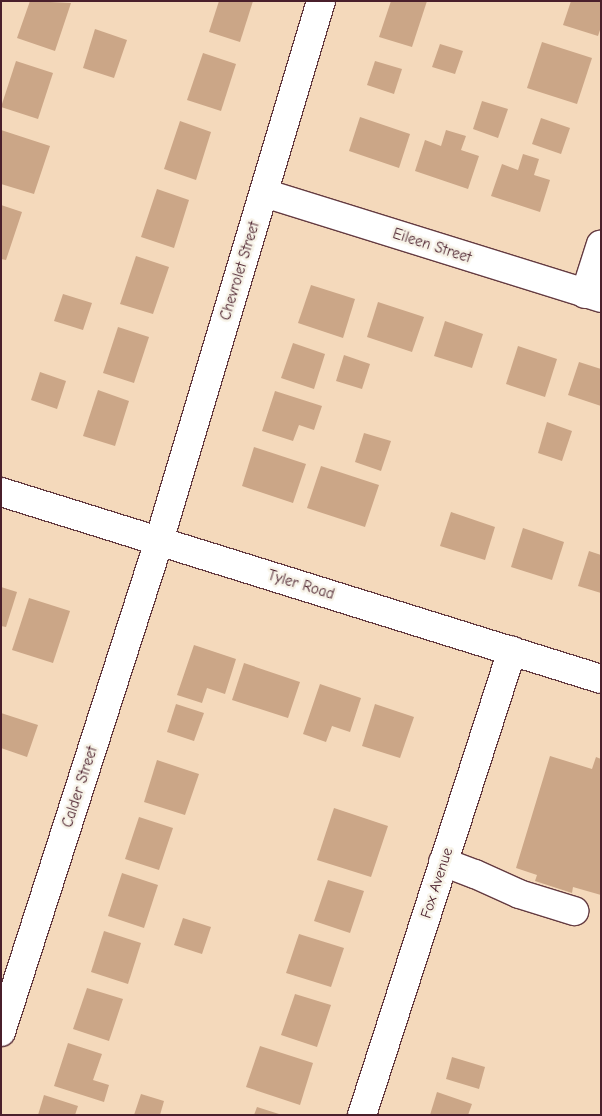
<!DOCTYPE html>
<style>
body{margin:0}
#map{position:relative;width:602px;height:1116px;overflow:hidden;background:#f4d9bb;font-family:"Comic Neue",sans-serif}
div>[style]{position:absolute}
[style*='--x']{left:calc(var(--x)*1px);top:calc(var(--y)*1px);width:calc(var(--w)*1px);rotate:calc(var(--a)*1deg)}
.building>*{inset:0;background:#cba687}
.roads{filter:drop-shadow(1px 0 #643b41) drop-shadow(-1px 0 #643b41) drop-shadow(0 1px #643b41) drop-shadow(0 -1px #643b41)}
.minor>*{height:28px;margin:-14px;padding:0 14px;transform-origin:14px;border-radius:14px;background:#fff}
span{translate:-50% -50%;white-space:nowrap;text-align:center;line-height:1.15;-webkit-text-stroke:5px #f7f3e8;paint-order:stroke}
.street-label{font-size:15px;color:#4a1f2b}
.frame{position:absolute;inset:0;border:2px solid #4a1f2b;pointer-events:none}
</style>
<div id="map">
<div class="building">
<div style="clip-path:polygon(30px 1px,71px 3px,55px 51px,17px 38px)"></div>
<div style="clip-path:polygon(219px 1px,253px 1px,240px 42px,209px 32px)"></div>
<div style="clip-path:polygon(391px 1px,427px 1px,412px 47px,379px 37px)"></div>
<div style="clip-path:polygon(571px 1px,601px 1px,601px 27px,598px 36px,563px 25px)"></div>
<div style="clip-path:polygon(95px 29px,127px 40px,114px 78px,83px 68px)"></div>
<div style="clip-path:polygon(542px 42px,592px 58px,577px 104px,527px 88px)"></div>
<div style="clip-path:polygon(440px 44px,463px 51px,455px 74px,432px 67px)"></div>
<div style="clip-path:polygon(203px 53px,236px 64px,221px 111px,187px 100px)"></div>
<div style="clip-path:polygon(16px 61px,53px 73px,38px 119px,1px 107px)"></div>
<div style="clip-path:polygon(375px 61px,402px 69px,394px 94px,367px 85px)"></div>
<div style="clip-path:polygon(482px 101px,508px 109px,498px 138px,473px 129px)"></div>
<div style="clip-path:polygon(360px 117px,410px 134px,399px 168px,349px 151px)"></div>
<div style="clip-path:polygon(541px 118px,570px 128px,561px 154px,532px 144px)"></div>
<div style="clip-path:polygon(180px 121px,211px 132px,196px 180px,164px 169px)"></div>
<div style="clip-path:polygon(1px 130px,50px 146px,34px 194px,1px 184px)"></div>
<div style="clip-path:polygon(446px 130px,466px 136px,461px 150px,479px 156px,468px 189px,415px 171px,425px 140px,441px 146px)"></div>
<div style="clip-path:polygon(523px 154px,539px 159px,534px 175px,550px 180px,540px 212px,491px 196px,502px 164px,518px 170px)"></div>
<div style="clip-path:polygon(157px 189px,189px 200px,174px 248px,141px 237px)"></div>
<div style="clip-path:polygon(1px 205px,22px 212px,6px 260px,1px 259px)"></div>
<div style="clip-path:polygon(136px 256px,169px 267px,153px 314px,120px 304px)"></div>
<div style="clip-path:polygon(311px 285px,355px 299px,343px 338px,298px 323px)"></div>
<div style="clip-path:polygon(63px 294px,92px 303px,83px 330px,54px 321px)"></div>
<div style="clip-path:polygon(378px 302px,424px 317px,412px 352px,367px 337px)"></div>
<div style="clip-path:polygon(445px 321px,483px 334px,472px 368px,434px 356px)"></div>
<div style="clip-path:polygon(118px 327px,149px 337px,134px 383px,103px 373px)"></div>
<div style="clip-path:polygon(293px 343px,325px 354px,314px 389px,281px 378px)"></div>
<div style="clip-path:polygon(518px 346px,557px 359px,545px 397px,506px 384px)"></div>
<div style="clip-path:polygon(344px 355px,370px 364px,362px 389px,336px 381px)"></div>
<div style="clip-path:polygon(579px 362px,601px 369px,601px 406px,568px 395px)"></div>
<div style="clip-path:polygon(40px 372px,66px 381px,57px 409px,31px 400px)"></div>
<div style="clip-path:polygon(98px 390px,129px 401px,115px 446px,83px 436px)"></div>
<div style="clip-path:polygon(275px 391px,322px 406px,314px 430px,299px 425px,293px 441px,262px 431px)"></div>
<div style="clip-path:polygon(547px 422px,572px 431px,562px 461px,538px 453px)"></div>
<div style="clip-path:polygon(364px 433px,391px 441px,381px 471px,355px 462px)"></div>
<div style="clip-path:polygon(254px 447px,306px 464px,293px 503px,242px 486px)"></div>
<div style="clip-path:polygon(321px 466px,379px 485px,365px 527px,307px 508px)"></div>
<div style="clip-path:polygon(451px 512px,495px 527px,485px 560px,440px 546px)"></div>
<div style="clip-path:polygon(523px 528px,564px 542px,552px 580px,511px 567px)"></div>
<div style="clip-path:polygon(589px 551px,601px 555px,601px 593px,578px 586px)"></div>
<div style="clip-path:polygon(1px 587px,17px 592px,6px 627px,1px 626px)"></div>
<div style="clip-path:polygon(29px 598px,70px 611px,53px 663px,12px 650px)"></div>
<div style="clip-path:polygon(194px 645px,236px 659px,225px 694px,207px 688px,202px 703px,177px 695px)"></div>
<div style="clip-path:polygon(244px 663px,300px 682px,288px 718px,232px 700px)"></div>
<div style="clip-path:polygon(320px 684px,361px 698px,350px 732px,332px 726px,326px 742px,303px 734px)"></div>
<div style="clip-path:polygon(176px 704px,204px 713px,194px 741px,167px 732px)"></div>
<div style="clip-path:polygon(375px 704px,414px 717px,400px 758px,362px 746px)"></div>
<div style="clip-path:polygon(1px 713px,38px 725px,27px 757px,1px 748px)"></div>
<div style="clip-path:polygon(550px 756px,592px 769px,596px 757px,601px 759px,601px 895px,573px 887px,572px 893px,535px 881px,537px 875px,516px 868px)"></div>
<div style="clip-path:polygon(157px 760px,199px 774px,185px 815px,144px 802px)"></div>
<div style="clip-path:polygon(334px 808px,388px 826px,371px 877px,317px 860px)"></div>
<div style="clip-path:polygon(139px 817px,173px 828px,159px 870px,125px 859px)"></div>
<div style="clip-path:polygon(122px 873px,158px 885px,144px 928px,108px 916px)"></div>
<div style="clip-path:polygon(328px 880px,364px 891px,350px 933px,314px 921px)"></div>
<div style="clip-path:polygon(183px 918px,211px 927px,202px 954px,174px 945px)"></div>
<div style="clip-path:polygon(104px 931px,141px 943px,128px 984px,91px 972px)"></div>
<div style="clip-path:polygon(299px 934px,344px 948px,331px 987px,286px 973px)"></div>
<div style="clip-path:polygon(87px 988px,123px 999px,109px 1041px,73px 1029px)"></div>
<div style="clip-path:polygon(295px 994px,331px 1005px,317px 1047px,281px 1035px)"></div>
<div style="clip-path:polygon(68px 1043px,102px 1054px,93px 1080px,109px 1085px,104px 1102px,54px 1086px)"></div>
<div style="clip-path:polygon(260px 1046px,313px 1063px,300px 1105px,246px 1087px)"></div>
<div style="clip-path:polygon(452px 1057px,485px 1067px,479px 1089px,446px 1079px)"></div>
<div style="clip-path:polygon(437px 1092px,472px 1104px,468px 1115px,430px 1115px)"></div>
<div style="clip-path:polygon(141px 1094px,164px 1101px,160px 1115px,134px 1115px)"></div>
<div style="clip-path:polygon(44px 1095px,78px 1106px,75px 1115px,38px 1115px)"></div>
<div style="clip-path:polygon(257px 1107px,279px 1114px,279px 1115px,254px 1115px)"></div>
</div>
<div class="roads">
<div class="minor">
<div style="--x:264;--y:193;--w:353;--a:17.3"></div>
<div style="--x:585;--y:294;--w:52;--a:-72.3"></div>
<div style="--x:1;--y:492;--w:628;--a:17.31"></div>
<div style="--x:443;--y:862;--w:34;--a:21"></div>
<div style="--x:475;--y:874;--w:48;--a:24.4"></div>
<div style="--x:519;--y:894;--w:58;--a:17.2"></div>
<div style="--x:1;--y:1032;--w:516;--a:-72.16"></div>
<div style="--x:159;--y:541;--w:564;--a:-73.3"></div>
<div style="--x:362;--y:1115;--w:488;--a:-72.1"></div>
</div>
</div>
<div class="street-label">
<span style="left:432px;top:246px;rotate:18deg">Eileen Street</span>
<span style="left:240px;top:271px;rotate:-73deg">Chevrolet Street</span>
<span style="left:301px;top:585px;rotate:17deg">Tyler Road</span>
<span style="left:80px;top:787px;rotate:-72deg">Calder Street</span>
<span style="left:437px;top:883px;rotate:-72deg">Fox Avenue</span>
</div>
<div class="frame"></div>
</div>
